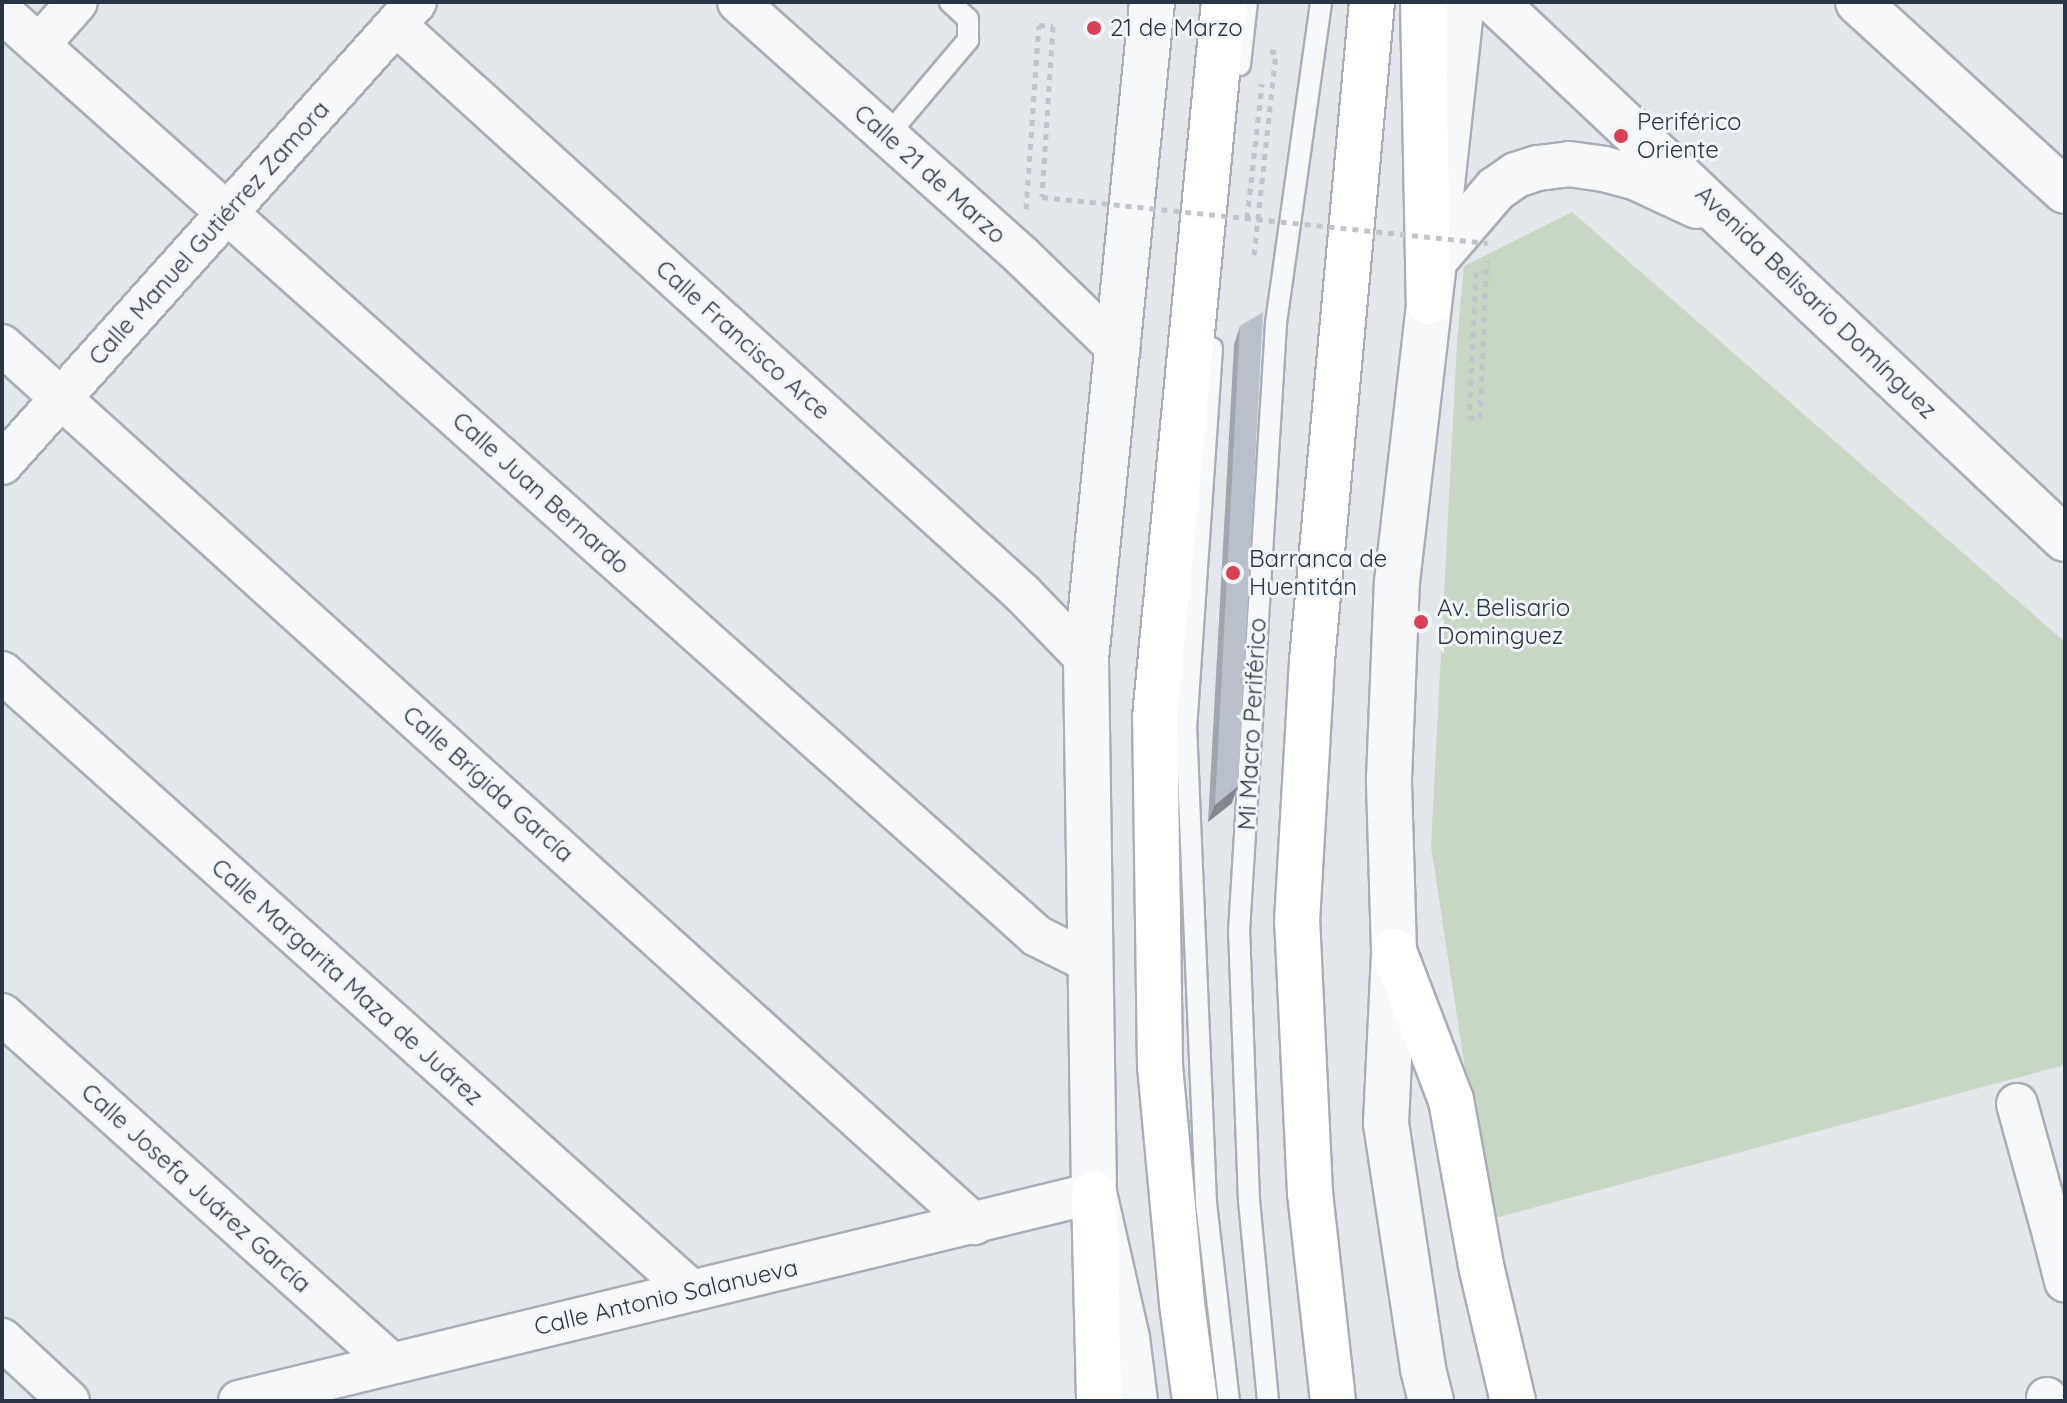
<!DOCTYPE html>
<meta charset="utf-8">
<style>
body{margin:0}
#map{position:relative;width:2067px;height:1403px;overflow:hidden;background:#e3e7ec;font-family:Quicksand,sans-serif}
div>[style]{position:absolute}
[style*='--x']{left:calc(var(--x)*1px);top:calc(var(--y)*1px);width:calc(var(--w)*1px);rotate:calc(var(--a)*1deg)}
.green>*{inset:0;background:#c8d7c4}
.path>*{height:5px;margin-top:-2.5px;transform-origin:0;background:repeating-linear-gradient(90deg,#c1c5cb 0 6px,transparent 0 12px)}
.roads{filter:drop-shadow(2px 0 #a7aeb7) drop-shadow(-2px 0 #a7aeb7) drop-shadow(0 2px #a7aeb7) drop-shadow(0 -2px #a7aeb7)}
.service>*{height:20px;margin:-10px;padding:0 10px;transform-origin:10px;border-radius:10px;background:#f7f8fa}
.minor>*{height:40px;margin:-20px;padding:0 20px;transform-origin:20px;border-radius:20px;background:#f7f8fa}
.tertiary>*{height:44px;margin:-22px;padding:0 22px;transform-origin:22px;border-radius:22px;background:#f7f8fa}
.trunk>*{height:44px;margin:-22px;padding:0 22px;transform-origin:22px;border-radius:22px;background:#fff}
.path-bridge>*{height:5px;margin-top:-2.5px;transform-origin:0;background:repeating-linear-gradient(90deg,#c1c5cb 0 6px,transparent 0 12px)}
.wall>*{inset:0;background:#a0a5af}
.shaded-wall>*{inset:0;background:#82868e}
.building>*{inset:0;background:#bac0cb}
.dots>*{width:22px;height:22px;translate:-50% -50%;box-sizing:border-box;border:4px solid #f3f6f9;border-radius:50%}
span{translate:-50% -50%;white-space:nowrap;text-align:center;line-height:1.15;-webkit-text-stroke:6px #f3f6f9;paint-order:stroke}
.poi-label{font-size:24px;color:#293446}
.left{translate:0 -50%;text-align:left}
.street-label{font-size:24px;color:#293446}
.frame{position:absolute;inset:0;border:4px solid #293446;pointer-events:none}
</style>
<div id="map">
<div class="green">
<div style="clip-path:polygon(1572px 212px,2065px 642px,2065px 1065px,1488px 1220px,1431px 846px,1457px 342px,1464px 266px)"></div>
</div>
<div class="path">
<div style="--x:1026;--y:209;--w:184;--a:-86"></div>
<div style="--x:1039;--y:25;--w:14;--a:4"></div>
<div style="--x:1053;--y:26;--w:171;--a:93.7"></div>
<div style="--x:1247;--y:218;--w:135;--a:-83.6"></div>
<div style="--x:1254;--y:255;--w:204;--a:-83.8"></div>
<div style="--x:1276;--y:52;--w:10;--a:-174"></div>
<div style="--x:1476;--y:272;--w:146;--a:92.7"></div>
<div style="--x:1469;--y:418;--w:11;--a:0"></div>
<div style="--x:1480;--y:418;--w:158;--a:-87.5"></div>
</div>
<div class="roads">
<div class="service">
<div style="--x:1240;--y:65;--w:63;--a:-83.7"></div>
<div style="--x:887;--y:136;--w:126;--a:-49.8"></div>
<div style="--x:968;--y:40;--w:21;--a:-90"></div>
<div style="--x:968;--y:19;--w:25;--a:-137"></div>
<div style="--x:1212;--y:348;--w:378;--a:93.9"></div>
<div style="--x:1186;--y:725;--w:478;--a:87.6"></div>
<div style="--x:1206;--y:1203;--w:199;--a:83.4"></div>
<div style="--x:1268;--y:1401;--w:201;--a:-95.4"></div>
<div style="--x:1249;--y:1201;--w:269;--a:-92.1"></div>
<div style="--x:1239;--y:932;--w:610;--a:-86.52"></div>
<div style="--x:1276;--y:323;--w:324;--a:-82"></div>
</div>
<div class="minor">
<div style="--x:738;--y:2;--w:382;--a:41.8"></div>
<div style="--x:1023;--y:257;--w:134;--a:44.1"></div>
<div style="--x:2;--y:12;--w:1387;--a:41.76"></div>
<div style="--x:1037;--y:936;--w:58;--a:26.6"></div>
<div style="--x:396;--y:25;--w:847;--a:42.22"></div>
<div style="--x:1023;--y:594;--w:91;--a:45.9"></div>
<div style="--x:39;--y:45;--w:57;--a:-48.5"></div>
<div style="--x:2;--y:345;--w:1311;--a:42.12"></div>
<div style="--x:2;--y:464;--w:620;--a:-48.14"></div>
<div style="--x:2;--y:672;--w:927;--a:41.9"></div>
<div style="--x:2;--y:1014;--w:521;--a:41.89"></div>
<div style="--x:2017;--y:1104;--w:135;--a:74.5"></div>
<div style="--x:2065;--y:1231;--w:12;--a:166"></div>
<div style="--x:2053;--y:1234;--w:49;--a:75.7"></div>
<div style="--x:2;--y:1339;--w:91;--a:42.8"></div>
<div style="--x:2047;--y:1398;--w:3;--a:72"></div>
<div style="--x:239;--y:1401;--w:880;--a:-13.67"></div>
</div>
<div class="tertiary">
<div style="--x:1495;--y:2;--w:783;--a:43.29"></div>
<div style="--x:1858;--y:2;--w:280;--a:42.4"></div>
<div style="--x:1441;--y:194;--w:193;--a:-83.8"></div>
<div style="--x:1434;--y:261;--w:95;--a:-49.3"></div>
<div style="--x:1496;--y:189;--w:24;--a:-35"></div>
<div style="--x:1516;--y:175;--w:23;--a:-18"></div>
<div style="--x:1538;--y:168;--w:31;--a:-7"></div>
<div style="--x:1569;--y:164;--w:35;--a:8"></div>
<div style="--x:1604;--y:169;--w:34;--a:15"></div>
<div style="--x:1637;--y:178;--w:66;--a:25"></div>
<div style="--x:1135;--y:1401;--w:64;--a:-97.2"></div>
<div style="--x:1127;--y:1338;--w:149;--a:-102.8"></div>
<div style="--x:1094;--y:1193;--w:534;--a:-90.86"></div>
<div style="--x:1086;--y:659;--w:660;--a:-84.26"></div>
<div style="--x:1431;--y:1401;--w:34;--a:-104"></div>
<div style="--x:1423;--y:1368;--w:248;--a:-98.6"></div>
<div style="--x:1386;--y:1123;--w:172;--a:-87.3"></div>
<div style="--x:1394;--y:951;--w:172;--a:-91.7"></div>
<div style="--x:1389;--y:779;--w:197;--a:-87.7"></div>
<div style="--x:1397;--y:582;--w:321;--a:-83.4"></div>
</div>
<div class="trunk">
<div style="--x:1423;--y:2;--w:300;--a:88.9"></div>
<div style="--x:1394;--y:951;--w:160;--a:69.1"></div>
<div style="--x:1451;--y:1100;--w:173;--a:79.7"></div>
<div style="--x:1482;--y:1270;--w:135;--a:76.7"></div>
<div style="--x:1094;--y:1193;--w:208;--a:88.6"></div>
<div style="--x:1195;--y:1401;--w:99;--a:-97.6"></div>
<div style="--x:1182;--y:1303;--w:238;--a:-95.3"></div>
<div style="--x:1160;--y:1066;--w:349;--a:-90.8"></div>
<div style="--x:1155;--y:717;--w:718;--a:-84.49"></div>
<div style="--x:1333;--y:1401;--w:209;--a:-96.3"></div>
<div style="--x:1310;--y:1193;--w:271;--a:-92.7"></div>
<div style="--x:1297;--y:922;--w:261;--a:-86.7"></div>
<div style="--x:1312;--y:661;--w:662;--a:-84.8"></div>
</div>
</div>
<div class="path-bridge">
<div style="--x:1042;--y:197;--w:448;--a:5.9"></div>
</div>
<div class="wall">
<div style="clip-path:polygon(1240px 326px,1232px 803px,1208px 822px,1234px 344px)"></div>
</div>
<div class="shaded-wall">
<div style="clip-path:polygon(1238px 786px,1232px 803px,1208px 822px,1215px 805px)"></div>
</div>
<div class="building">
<div style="clip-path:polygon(1263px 312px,1238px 786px,1215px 805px,1240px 326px)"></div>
</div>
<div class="dots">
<div style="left:1094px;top:28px;background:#d84156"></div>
<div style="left:1621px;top:136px;background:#d84156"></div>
<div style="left:1233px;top:573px;background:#d84156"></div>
<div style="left:1421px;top:622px;background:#d84156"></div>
</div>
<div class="poi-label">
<span class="left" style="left:1110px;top:28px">21 de Marzo</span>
<span class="left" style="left:1637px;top:136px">Periférico<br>Oriente</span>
<span class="left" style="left:1249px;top:573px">Barranca de<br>Huentitán</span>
<span class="left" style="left:1437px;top:622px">Av. Belisario<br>Dominguez</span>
</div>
<div class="street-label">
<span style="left:930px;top:174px;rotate:42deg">Calle 21 de Marzo</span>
<span style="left:209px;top:233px;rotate:-48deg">Calle Manuel Gutiérrez Zamora</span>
<span style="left:1816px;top:302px;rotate:44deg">Avenida Belisario Domínguez</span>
<span style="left:743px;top:340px;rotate:42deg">Calle Francisco Arce</span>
<span style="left:541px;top:493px;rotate:42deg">Calle Juan Bernardo</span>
<span style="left:1252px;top:724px;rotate:-87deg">Mi Macro Periférico</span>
<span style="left:488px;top:784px;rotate:42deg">Calle Brígida García</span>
<span style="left:347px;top:982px;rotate:42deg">Calle Margarita Maza de Juárez</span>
<span style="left:196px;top:1188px;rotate:42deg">Calle Josefa Juárez García</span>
<span style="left:666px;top:1297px;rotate:-13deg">Calle Antonio Salanueva</span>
</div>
<div class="frame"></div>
</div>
